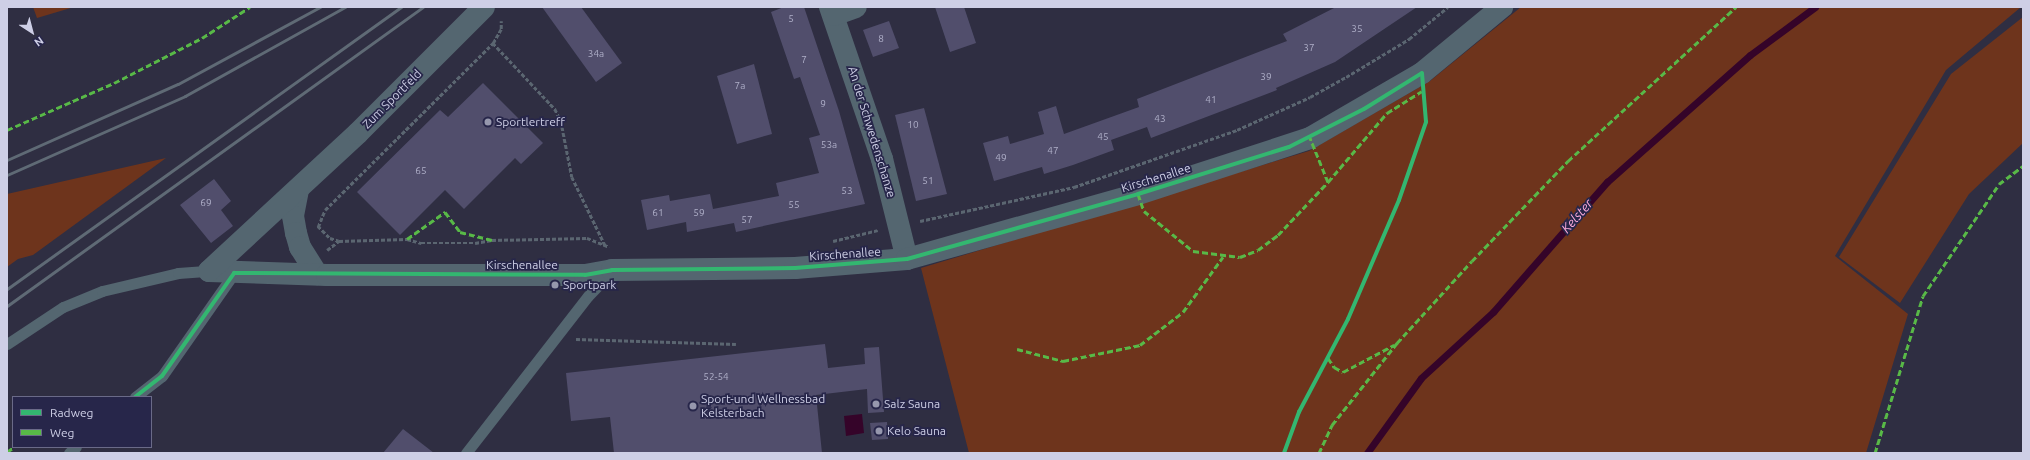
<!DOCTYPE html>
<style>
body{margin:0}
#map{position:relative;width:2030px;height:460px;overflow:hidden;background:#2f2e42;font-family:Ubuntu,sans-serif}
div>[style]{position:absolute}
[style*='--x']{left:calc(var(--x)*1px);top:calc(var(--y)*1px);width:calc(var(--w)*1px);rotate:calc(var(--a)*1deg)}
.green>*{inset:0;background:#6e341c}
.water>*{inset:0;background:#350429}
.stream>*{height:7px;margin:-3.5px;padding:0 3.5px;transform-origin:3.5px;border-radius:3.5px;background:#350429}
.building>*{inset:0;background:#514e6c}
.path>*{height:2.5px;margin-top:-1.25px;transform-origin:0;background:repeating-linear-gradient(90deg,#5b6671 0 4px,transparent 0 6px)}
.service>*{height:11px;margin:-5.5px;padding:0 5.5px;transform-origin:5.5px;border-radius:5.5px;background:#546670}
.minor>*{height:22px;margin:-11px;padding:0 11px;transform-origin:11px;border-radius:11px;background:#546670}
.rail>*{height:3px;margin:-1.5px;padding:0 1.5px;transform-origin:1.5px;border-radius:1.5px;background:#5f6a75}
.quiet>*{height:3px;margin-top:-1.5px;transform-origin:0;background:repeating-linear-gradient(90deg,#58b947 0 6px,transparent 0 9px)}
.cycleway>*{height:4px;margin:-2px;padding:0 2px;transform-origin:2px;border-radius:2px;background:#33b770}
.dots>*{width:11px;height:11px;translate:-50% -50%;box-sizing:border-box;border:2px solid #27264a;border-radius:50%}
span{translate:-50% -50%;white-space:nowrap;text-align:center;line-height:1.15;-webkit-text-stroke:3.5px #27264a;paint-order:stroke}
.number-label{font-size:10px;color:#afafc8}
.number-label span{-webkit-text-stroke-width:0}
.street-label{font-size:12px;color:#cecfe6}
.poi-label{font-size:12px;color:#cecfe6}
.left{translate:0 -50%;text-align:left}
.water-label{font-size:13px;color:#ffadde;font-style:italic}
.frame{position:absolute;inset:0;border:8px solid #cecfe6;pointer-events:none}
.legend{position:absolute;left:12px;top:396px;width:140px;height:52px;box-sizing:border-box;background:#27264a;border:1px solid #6a6a88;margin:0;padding:5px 7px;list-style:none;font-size:12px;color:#cecfe6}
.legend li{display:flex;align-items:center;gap:8px;height:20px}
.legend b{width:20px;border:1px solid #6a6a88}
.north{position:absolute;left:12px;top:12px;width:40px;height:40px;-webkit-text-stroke:3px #27264a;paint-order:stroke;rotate:144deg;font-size:11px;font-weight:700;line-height:16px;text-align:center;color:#cecfe6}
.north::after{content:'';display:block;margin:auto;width:14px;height:18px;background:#cecfe6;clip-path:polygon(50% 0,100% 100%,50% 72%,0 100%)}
</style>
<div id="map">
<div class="green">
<div style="clip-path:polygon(33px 7px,74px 7px,37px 18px)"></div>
<div style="clip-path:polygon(1521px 7px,2021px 7px,1946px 70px,1835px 256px,1908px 314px,1866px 453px,969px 453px,921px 268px,1309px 151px,1430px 81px)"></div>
<div style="clip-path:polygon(2023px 17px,2023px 143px,1969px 194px,1900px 303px,1839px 257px,1951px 74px)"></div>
<div style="clip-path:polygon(166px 158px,33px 255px,18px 259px,7px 267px,7px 194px)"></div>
</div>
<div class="water">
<div style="clip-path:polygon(862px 414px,864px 433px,846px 436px,844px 416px)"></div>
</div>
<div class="stream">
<div style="--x:1367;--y:453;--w:92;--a:-54.2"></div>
<div style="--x:1421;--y:378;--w:98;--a:-42.5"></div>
<div style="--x:1493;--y:312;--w:173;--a:-48.8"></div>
<div style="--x:1607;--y:182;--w:191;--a:-41.6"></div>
<div style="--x:1750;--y:55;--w:81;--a:-36.4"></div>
</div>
<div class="building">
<div style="clip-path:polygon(542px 7px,581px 7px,622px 63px,596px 82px)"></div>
<div style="clip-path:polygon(784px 7px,804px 7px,839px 111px,865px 204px,736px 232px,734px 223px,687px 232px,686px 222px,647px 230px,641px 200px,669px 195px,670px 201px,710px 194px,713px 209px,779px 196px,776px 183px,819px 173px,809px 138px,820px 135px,800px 77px,794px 79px,771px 12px)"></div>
<div style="clip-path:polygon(935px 7px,964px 7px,976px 43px,950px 52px)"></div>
<div style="clip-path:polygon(1336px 7px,1417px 7px,1335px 62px,1276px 88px,1277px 90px,1151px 138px,1147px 127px,1111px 140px,1114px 150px,1073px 165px,1044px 174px,1042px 167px,994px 181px,983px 143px,1008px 136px,1010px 144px,1044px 134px,1038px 112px,1056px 106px,1064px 134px,1139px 107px,1137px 99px,1287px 41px,1283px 34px)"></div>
<div style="clip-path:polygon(889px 21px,899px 48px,873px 57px,863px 30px)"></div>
<div style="clip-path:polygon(754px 64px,772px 134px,737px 144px,717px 76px)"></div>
<div style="clip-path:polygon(483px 83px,543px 143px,521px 164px,515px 158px,464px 209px,445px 190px,400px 235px,357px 192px,440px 110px,448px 117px)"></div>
<div style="clip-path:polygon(924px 108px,947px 194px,916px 201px,895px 115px)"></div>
<div style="clip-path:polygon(214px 179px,231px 201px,221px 210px,233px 226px,211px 243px,180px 205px)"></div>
<div style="clip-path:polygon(825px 344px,828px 368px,865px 364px,864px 348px,879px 347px,884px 412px,868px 413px,867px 389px,816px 395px,822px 453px,614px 453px,610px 417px,571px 421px,566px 373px)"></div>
<div style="clip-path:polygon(887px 422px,888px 439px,872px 440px,870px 423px)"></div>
<div style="clip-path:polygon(403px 429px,434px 453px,383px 453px)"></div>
</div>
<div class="path">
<div style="--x:493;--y:43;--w:91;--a:46.8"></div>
<div style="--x:555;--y:109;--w:13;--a:63"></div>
<div style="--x:561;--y:121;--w:57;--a:78.9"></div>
<div style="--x:572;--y:177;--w:76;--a:64.1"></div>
<div style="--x:920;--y:221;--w:158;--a:-12.4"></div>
<div style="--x:1074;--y:187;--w:173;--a:-19.3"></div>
<div style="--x:1237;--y:130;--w:80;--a:-24.3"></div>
<div style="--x:1310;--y:97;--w:41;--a:-29.1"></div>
<div style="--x:1346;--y:77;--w:74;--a:-31.1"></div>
<div style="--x:1409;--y:39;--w:50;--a:-39.4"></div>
<div style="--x:318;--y:226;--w:17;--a:45"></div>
<div style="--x:330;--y:238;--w:9;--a:18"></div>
<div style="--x:339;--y:241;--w:68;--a:-1.7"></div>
<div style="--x:407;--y:239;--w:15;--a:16"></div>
<div style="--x:421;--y:243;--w:54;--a:0"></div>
<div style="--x:475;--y:243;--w:17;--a:-10"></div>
<div style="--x:492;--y:240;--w:95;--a:-1.2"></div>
<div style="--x:587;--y:238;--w:24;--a:22"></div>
<div style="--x:318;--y:227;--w:18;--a:-68"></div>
<div style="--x:325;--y:210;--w:237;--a:-44.8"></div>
<div style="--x:493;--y:43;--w:16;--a:-60"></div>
<div style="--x:501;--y:29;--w:8;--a:-90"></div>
<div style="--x:833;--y:241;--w:46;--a:-13.7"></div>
<div style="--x:327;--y:250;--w:15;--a:-37"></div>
<div style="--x:576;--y:339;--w:160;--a:1.8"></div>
</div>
<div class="service">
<div style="--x:7;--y:344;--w:67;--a:-33.5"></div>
<div style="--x:63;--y:307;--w:42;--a:-22.3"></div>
<div style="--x:102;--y:291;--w:78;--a:-13.3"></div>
<div style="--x:178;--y:273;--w:31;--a:-4"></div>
<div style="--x:135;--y:397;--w:34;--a:-38"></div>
<div style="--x:162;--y:376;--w:126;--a:-55"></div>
<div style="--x:69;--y:453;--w:9;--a:-41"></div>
<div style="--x:466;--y:453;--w:199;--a:-52.2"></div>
<div style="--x:588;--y:296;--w:30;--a:-46"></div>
</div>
<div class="minor">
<div style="--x:830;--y:7;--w:161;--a:71.1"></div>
<div style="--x:882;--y:159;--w:103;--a:76"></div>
<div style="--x:834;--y:15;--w:23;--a:-20"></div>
<div style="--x:298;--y:190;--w:26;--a:101"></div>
<div style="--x:293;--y:216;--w:17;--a:80"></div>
<div style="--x:296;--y:233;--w:15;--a:74"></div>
<div style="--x:300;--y:247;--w:32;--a:58"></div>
<div style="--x:209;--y:271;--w:118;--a:1.9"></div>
<div style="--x:327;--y:275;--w:258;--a:0"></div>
<div style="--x:585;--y:275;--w:27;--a:-10"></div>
<div style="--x:612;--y:270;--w:183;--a:-0.6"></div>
<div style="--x:795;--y:268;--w:112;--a:-4.6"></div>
<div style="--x:907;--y:259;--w:240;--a:-15.7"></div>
<div style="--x:1138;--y:194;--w:181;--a:-18"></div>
<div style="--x:1310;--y:138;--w:129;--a:-30.1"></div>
<div style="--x:1422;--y:73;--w:104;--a:-39.5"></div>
<div style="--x:209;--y:271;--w:203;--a:-42.8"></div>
<div style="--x:358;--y:133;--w:178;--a:-45"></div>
</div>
<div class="rail">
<div style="--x:7;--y:160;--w:187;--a:-24"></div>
<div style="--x:178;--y:84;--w:162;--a:-28.5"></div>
<div style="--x:7;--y:175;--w:195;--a:-23.9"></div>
<div style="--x:185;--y:96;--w:183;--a:-29.1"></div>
<div style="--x:7;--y:289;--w:485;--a:-35.6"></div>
<div style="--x:7;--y:306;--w:512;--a:-35.71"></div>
</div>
<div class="quiet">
<div style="--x:7;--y:130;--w:117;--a:-23.7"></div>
<div style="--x:114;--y:83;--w:99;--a:-27.1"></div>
<div style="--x:202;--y:38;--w:57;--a:-32.9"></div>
<div style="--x:1328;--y:182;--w:91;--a:-49.5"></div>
<div style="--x:1387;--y:113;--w:41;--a:-32.2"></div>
<div style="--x:1138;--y:194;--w:18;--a:71"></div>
<div style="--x:1144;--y:211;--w:63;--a:39.2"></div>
<div style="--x:1193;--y:251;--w:47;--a:7.3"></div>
<div style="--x:1240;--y:257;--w:19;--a:-21"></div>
<div style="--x:1258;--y:250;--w:25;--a:-37"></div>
<div style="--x:1278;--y:235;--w:73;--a:-46.7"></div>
<div style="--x:1328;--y:182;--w:48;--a:-112.2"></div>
<div style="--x:407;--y:239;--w:47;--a:-35.4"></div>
<div style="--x:445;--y:212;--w:25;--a:53"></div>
<div style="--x:460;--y:232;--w:33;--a:14"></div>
<div style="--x:1017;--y:349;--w:48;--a:14.6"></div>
<div style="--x:1063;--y:361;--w:79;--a:-11.7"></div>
<div style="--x:1140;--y:345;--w:54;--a:-37.5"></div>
<div style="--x:1183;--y:312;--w:68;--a:-54"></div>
<div style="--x:1328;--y:358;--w:11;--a:56"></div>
<div style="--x:1334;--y:367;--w:10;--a:29"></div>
<div style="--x:1343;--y:372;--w:58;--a:-27.9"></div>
<div style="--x:7;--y:452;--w:9;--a:-36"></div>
<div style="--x:1319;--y:453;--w:31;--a:-65"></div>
<div style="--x:1332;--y:425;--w:105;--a:-51.6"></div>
<div style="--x:1397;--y:343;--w:111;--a:-47.6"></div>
<div style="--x:1472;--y:261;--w:139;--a:-46.2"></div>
<div style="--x:1568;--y:161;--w:228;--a:-42.5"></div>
<div style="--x:1875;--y:453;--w:164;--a:-73"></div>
<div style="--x:1923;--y:296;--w:135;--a:-55.8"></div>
<div style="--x:1999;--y:184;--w:30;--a:-37"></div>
</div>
<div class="cycleway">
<div style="--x:135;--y:397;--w:34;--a:-38"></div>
<div style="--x:162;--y:376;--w:126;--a:-55"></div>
<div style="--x:234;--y:273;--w:351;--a:0.3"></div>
<div style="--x:585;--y:275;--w:27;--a:-10"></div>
<div style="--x:612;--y:270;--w:183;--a:-0.6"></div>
<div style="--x:795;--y:268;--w:112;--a:-4.6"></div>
<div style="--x:907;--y:259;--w:240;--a:-15.7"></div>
<div style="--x:1138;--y:194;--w:158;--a:-17.3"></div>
<div style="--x:1289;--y:147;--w:84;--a:-26.9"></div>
<div style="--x:1364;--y:109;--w:68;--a:-31.8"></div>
<div style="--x:1284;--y:453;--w:44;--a:-69.9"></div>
<div style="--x:1299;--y:412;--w:105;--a:-62.2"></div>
<div style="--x:1348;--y:319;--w:129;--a:-66.8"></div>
<div style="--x:1399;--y:200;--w:83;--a:-70.9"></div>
<div style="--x:1426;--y:122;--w:49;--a:-94.7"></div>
</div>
<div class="dots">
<div style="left:488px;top:122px;background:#9697ad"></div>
<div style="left:555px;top:285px;background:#9697ad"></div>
<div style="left:876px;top:404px;background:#9697ad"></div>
<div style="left:693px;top:406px;background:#9697ad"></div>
<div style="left:879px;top:431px;background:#9697ad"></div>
</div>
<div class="number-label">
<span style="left:791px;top:19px">5</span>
<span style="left:1357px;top:29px">35</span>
<span style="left:881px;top:39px">8</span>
<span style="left:1309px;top:48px">37</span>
<span style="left:596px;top:54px">34a</span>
<span style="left:804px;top:60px">7</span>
<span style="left:1266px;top:77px">39</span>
<span style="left:740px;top:86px">7a</span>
<span style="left:1211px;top:100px">41</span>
<span style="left:823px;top:104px">9</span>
<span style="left:1160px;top:119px">43</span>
<span style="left:913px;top:125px">10</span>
<span style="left:1103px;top:137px">45</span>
<span style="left:829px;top:145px">53a</span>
<span style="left:1053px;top:151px">47</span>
<span style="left:1001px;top:158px">49</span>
<span style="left:421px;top:171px">65</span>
<span style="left:928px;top:181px">51</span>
<span style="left:847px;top:191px">53</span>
<span style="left:206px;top:203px">69</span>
<span style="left:794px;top:205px">55</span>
<span style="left:658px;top:213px">61</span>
<span style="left:699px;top:213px">59</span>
<span style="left:747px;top:220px">57</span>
<span style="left:716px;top:377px">52-54</span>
</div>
<div class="street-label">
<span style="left:392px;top:99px;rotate:-45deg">Zum Sportfeld</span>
<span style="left:872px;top:132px;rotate:73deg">An der Schwedenschanze</span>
<span style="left:1156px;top:178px;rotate:-17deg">Kirschenallee</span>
<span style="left:845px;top:254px;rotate:-4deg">Kirschenallee</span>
<span style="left:522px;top:265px">Kirschenallee</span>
</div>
<div class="poi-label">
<span class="left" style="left:496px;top:122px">Sportlertreff</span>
<span class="left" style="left:563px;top:285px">Sportpark</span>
<span class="left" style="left:701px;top:406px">Sport-und Wellnessbad<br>Kelsterbach</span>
<span class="left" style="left:884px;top:404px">Salz Sauna</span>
<span class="left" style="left:887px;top:431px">Kelo Sauna</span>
</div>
<div class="water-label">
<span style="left:1577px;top:216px;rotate:-49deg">Kelster</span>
</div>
<div class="frame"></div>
<ul class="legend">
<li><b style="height:5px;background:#33b770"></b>Radweg</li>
<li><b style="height:5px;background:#58b947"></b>Weg</li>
</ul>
<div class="north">N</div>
</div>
